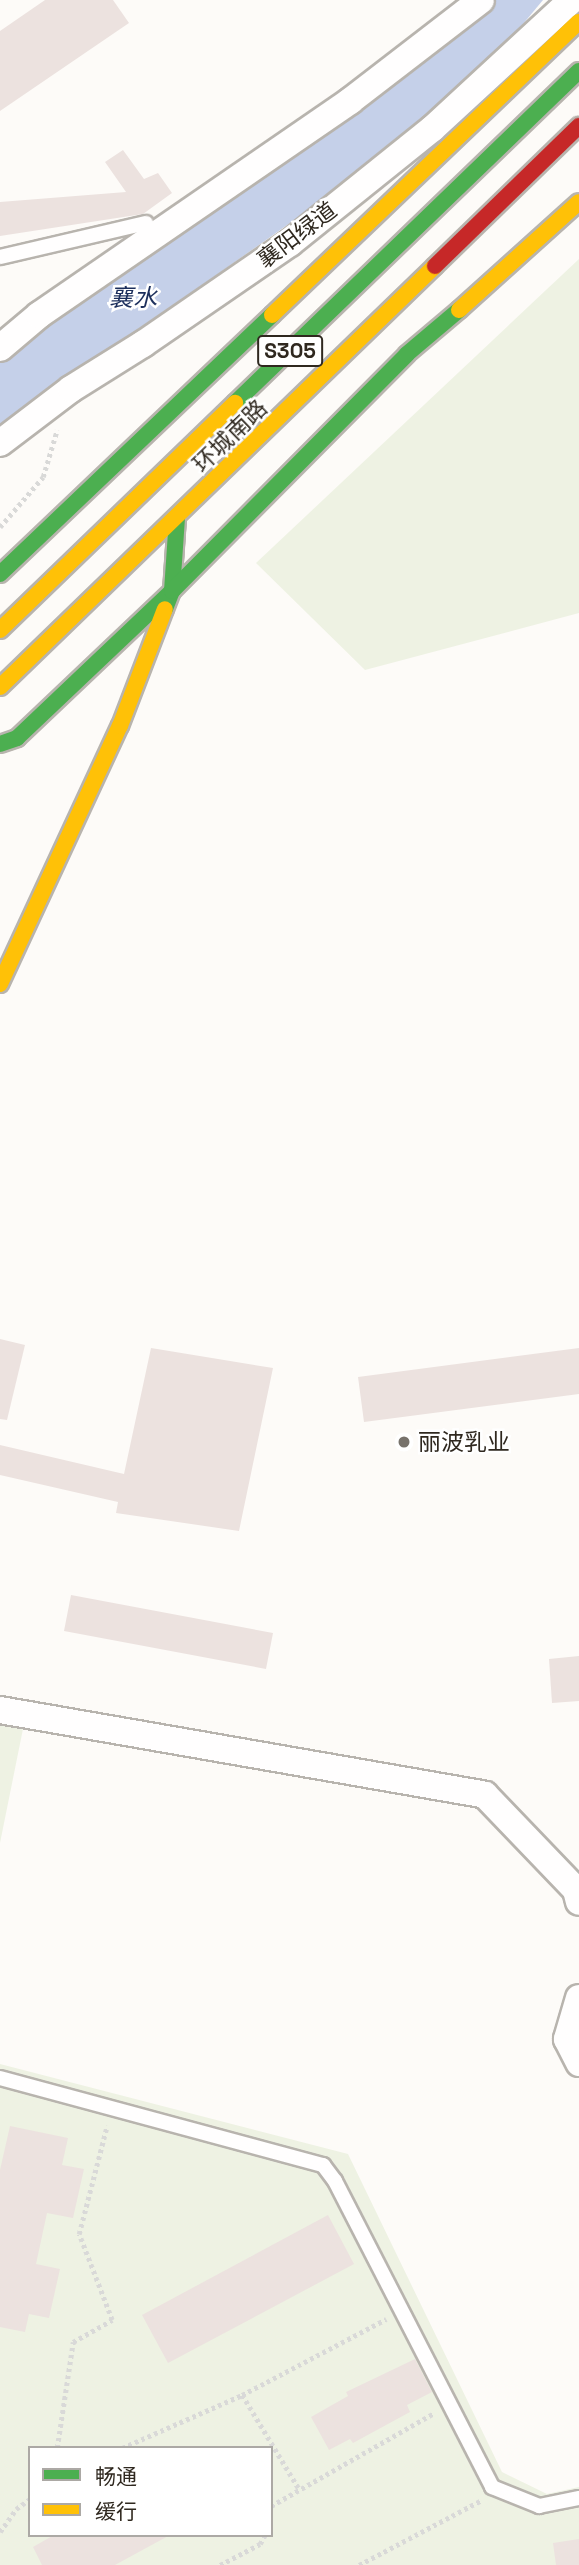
<!DOCTYPE html>
<meta charset="utf-8">
<style>
body{margin:0}
#map{position:relative;width:579px;height:2565px;overflow:hidden;background:#fdfbf8;font-family:"Space Grotesk","Noto Sans SC",sans-serif}
div>[style]{position:absolute}
[style*='--x']{left:calc(var(--x)*1px);top:calc(var(--y)*1px);width:calc(var(--w)*1px);rotate:calc(var(--a)*1deg)}
.green>*{inset:0;background:#eef2e3}
.water>*{inset:0;background:#c5d0e9}
.building>*{inset:0;background:#ece2df}
.path>*{height:4.5px;margin-top:-2.25px;transform-origin:0;background:repeating-linear-gradient(90deg,#d9d9d8 0 3.5px,transparent 0 7px)}
.roads{filter:drop-shadow(2px 0 #b8b4ae) drop-shadow(-2px 0 #b8b4ae) drop-shadow(0 2px #b8b4ae) drop-shadow(0 -2px #b8b4ae)}
.lane>*{height:14px;margin:-7px;padding:0 7px;transform-origin:7px;border-radius:7px;background:#fffefe}
.street>*{height:26px;margin:-13px;padding:0 13px;transform-origin:13px;border-radius:13px;background:#fffefe}
.fast>*{height:16px;margin:-8px;padding:0 8px;transform-origin:8px;border-radius:8px;background:#4caf50}
.slow>*{height:16px;margin:-8px;padding:0 8px;transform-origin:8px;border-radius:8px;background:#ffc107}
.jam>*{height:16px;margin:-8px;padding:0 8px;transform-origin:8px;border-radius:8px;background:#c62828}
.dots>*{width:19px;height:19px;translate:-50% -50%;box-sizing:border-box;border:4px solid #fff;border-radius:50%}
span{translate:-50% -50%;white-space:nowrap;text-align:center;line-height:1.15;-webkit-text-stroke:5px #fff;paint-order:stroke}
.shield-label span{padding:2px 5px;background:#fff;border:2px solid;border-radius:5px;-webkit-text-stroke-width:0}
.shield-label{font-size:21px;color:#2f281f;font-weight:700}
.street-label{font-size:23px;color:#2f281f}
.poi-label{font-size:23px;color:#2f281f}
.left{translate:0 -50%;text-align:left}
.water-label{font-size:24px;color:#1c2f5c;font-style:italic}
.legend{position:absolute;left:28px;top:2446px;width:245px;height:91px;box-sizing:border-box;background:#fff;border:2px solid #aca9a5;margin:0;padding:9px 12px;list-style:none;font-size:21px;color:#2f281f}
.legend li{display:flex;align-items:center;gap:14px;height:35px}
.legend b{width:35px;border:2px solid #aca9a5}
</style>
<div id="map">
<div class="green">
<div style="clip-path:polygon(579px 259px,579px 613px,365px 670px,256px 563px)"></div>
<div style="clip-path:polygon(0 1710px,26px 1714px,0 1843px)"></div>
<div style="clip-path:polygon(evenodd,0 2064px,348px 2154px,502px 2472px,547px 2494px,579px 2487px,579px 2565px,0 2565px,0 2064px,30px 2448px,271px 2448px,271px 2535px,30px 2535px,30px 2448px)"></div>
</div>
<div class="water">
<div style="clip-path:polygon(487px 0,543px 0,503px 48px,396px 148px,0 428px,0 360px,45px 322px)"></div>
</div>
<div class="building">
<div style="clip-path:polygon(45px 0,113px 0,129px 23px,0 111px,0 31px)"></div>
<div style="clip-path:polygon(123px 150px,144px 179px,158px 173px,172px 193px,143px 214px,0 236px,0 202px,126px 192px,105px 162px)"></div>
<div style="clip-path:polygon(0 1339px,25px 1345px,7px 1420px,0 1419px)"></div>
<div style="clip-path:polygon(151px 1348px,273px 1368px,239px 1531px,116px 1513px,118px 1502px,0 1475px,0 1445px,124px 1474px)"></div>
<div style="clip-path:polygon(579px 1348px,579px 1394px,364px 1422px,358px 1377px)"></div>
<div style="clip-path:polygon(71px 1595px,273px 1633px,266px 1669px,64px 1631px)"></div>
<div style="clip-path:polygon(579px 1656px,579px 1701px,552px 1703px,549px 1659px)"></div>
<div style="clip-path:polygon(10px 2126px,68px 2138px,62px 2165px,84px 2169px,73px 2218px,47px 2213px,36px 2264px,60px 2269px,49px 2318px,29px 2314px,25px 2332px,0 2327px,0 2170px)"></div>
<div style="clip-path:polygon(328px 2215px,354px 2264px,168px 2363px,142px 2315px)"></div>
<div style="clip-path:polygon(415px 2359px,432px 2392px,407px 2405px,410px 2412px,353px 2443px,350px 2439px,329px 2450px,311px 2417px,348px 2396px,346px 2392px)"></div>
<div style="clip-path:polygon(54px 2535px,170px 2535px,115px 2565px,42px 2565px,33px 2547px)"></div>
<div style="clip-path:polygon(579px 2539px,579px 2565px,556px 2565px,553px 2543px)"></div>
</div>
<div class="path">
<div style="--x:0;--y:527;--w:66;--a:-49.3"></div>
<div style="--x:43;--y:477;--w:49;--a:-73.4"></div>
<div style="--x:57;--y:2448;--w:107;--a:-81.4"></div>
<div style="--x:73;--y:2342;--w:45;--a:-29.4"></div>
<div style="--x:112;--y:2320;--w:92;--a:-111"></div>
<div style="--x:79;--y:2234;--w:112;--a:-75.5"></div>
<div style="--x:122;--y:2448;--w:131;--a:-23.8"></div>
<div style="--x:298;--y:2488;--w:109;--a:-121.1"></div>
<div style="--x:242;--y:2395;--w:163;--a:-27.8"></div>
<div style="--x:271;--y:2506;--w:188;--a:-29.7"></div>
<div style="--x:0;--y:2532;--w:28;--a:-55"></div>
<div style="--x:16;--y:2509;--w:17;--a:-36"></div>
<div style="--x:220;--y:2565;--w:45;--a:-27.7"></div>
<div style="--x:260;--y:2544;--w:10;--a:-61"></div>
<div style="--x:359;--y:2565;--w:139;--a:-27.9"></div>
</div>
<div class="roads">
<div class="lane">
<div style="--x:0;--y:257;--w:150;--a:-13.1"></div>
<div style="--x:0;--y:2078;--w:335;--a:15.1"></div>
<div style="--x:323;--y:2165;--w:20;--a:53"></div>
<div style="--x:335;--y:2181;--w:344;--a:62.8"></div>
<div style="--x:492;--y:2487;--w:51;--a:22"></div>
<div style="--x:539;--y:2506;--w:41;--a:-11.3"></div>
</div>
<div class="street">
<div style="--x:0;--y:348;--w:51;--a:-40.2"></div>
<div style="--x:39;--y:315;--w:378;--a:-34.5"></div>
<div style="--x:350;--y:101;--w:165;--a:-37.6"></div>
<div style="--x:0;--y:443;--w:89;--a:-37.3"></div>
<div style="--x:71;--y:389;--w:85;--a:-32"></div>
<div style="--x:143;--y:344;--w:178;--a:-34.5"></div>
<div style="--x:290;--y:243;--w:182;--a:-38.8"></div>
<div style="--x:432;--y:129;--w:190;--a:-42.7"></div>
<div style="--x:0;--y:1710;--w:492;--a:9.9"></div>
<div style="--x:485;--y:1795;--w:132;--a:46.2"></div>
<div style="--x:576;--y:1890;--w:12;--a:76"></div>
<div style="--x:579;--y:1998;--w:43;--a:106.3"></div>
<div style="--x:567;--y:2039;--w:27;--a:63"></div>
</div>
<div class="fast">
<div style="--x:235;--y:403;--w:478;--a:-44"></div>
<div style="--x:0;--y:574;--w:376;--a:-43.6"></div>
<div style="--x:165;--y:609;--w:19;--a:-69"></div>
<div style="--x:172;--y:591;--w:73;--a:-86.1"></div>
<div style="--x:0;--y:744;--w:18;--a:-19"></div>
<div style="--x:17;--y:738;--w:214;--a:-43.5"></div>
<div style="--x:172;--y:591;--w:334;--a:-45.2"></div>
<div style="--x:407;--y:354;--w:68;--a:-40.2"></div>
</div>
<div class="slow">
<div style="--x:459;--y:310;--w:161;--a:-42"></div>
<div style="--x:272;--y:315;--w:424;--a:-43.7"></div>
<div style="--x:0;--y:630;--w:327;--a:-44"></div>
<div style="--x:0;--y:687;--w:605;--a:-44.06"></div>
<div style="--x:0;--y:984;--w:285;--a:-65.1"></div>
<div style="--x:120;--y:726;--w:125;--a:-69"></div>
</div>
<div class="jam">
<div style="--x:435;--y:266;--w:201;--a:-44.2"></div>
</div>
</div>
<div class="dots">
<div style="left:404px;top:1442px;background:#77726b"></div>
</div>
<div class="shield-label">
<span style="left:290px;top:351px">S305</span>
</div>
<div class="street-label">
<span style="left:297px;top:235px;rotate:-37deg">襄阳绿道</span>
<span style="left:230px;top:436px;rotate:-44deg">环城南路</span>
</div>
<div class="poi-label">
<span class="left" style="left:418px;top:1442px">丽波乳业</span>
</div>
<div class="water-label">
<span style="left:133px;top:298px">襄水</span>
</div>
<ul class="legend">
<li><b style="height:9px;background:#4caf50"></b>畅通</li>
<li><b style="height:9px;background:#ffc107"></b>缓行</li>
</ul>
</div>
